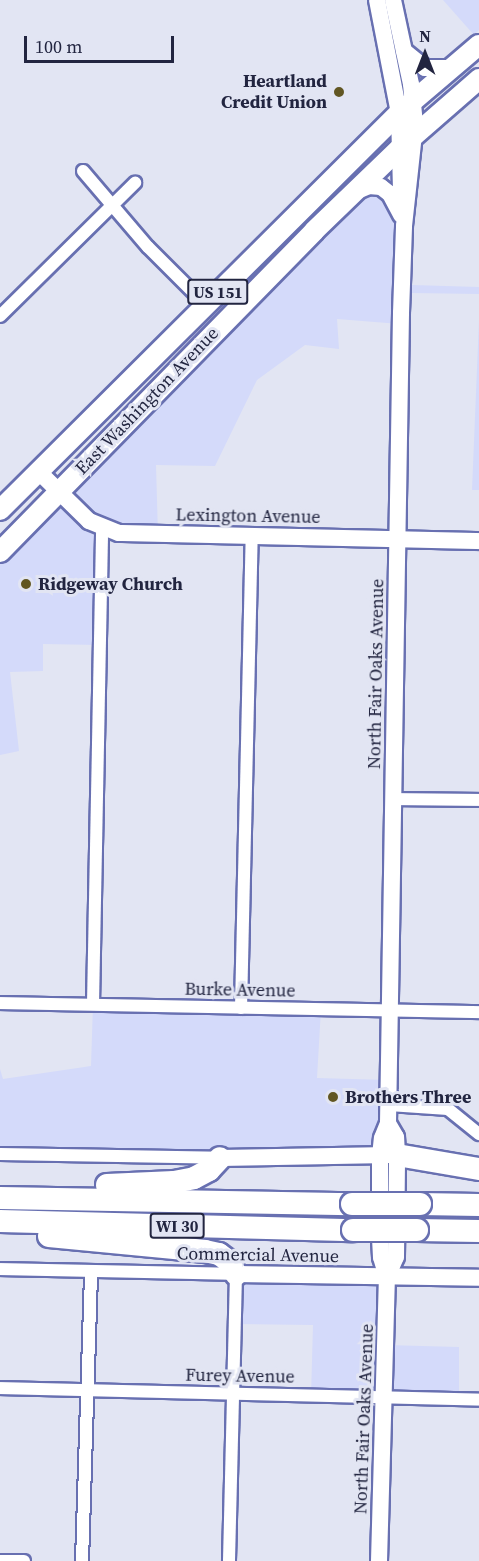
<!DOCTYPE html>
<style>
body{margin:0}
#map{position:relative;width:479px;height:1561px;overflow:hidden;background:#e2e5f3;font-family:"Source Serif 4",serif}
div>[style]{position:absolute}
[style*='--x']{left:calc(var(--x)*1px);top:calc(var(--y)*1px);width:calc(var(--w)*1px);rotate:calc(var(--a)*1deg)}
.built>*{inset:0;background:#d4dafa}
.roads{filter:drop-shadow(2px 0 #6870b1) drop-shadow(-2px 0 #6870b1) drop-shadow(0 2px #6870b1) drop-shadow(0 -2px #6870b1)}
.street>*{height:12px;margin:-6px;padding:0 6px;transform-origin:6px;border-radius:6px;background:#fff}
.secondary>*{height:16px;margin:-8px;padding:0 8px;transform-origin:8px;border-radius:8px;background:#fff}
.primary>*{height:20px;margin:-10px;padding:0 10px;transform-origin:10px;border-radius:10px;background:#fff}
.highway>*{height:22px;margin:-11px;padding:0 11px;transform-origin:11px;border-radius:11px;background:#fff}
.bridges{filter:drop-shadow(2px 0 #6870b1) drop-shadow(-2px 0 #6870b1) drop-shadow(0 2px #6870b1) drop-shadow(0 -2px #6870b1)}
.highway-bridge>*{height:22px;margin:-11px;padding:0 11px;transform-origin:11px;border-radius:11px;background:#fff}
.dots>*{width:16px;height:16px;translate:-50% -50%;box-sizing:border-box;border:3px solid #e2e5f3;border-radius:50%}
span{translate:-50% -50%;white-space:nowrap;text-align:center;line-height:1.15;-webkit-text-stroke:6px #e2e5f3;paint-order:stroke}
.shield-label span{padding:2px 4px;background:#e2e5f3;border:2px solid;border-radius:4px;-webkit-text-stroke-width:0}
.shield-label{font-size:16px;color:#222540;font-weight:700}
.poi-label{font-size:18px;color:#222540;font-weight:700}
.right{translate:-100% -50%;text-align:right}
.left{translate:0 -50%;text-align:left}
.street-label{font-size:18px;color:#222540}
.north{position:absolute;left:395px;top:24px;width:60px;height:60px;-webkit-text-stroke:4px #e2e5f3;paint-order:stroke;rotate:0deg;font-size:16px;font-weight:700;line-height:24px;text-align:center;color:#222540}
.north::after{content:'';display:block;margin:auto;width:21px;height:27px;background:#222540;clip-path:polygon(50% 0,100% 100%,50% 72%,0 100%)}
.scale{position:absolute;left:24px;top:36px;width:150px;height:27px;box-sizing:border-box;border:3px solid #222540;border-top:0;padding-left:8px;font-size:18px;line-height:21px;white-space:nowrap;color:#222540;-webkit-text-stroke:4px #e2e5f3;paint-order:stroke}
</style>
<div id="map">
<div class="built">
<div style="clip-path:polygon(443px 0,479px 0,479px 30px,474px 35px)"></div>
<div style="clip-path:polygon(369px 186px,401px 215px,400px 324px,337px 319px,339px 349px,305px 345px,257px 380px,215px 466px,156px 465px,158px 535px,103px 527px,100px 645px,43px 644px,43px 671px,10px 672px,19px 751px,0 755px,0 552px)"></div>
<div style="clip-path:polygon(412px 285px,479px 287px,479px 294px,412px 293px)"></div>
<div style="clip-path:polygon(479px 320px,479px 490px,472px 490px)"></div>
<div style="clip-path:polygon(93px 1004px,321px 1009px,317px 1078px,388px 1080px,380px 1156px,0 1154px,0 1069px,3px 1079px,91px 1066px)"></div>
<div style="clip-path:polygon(236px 1274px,387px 1277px,386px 1345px,459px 1347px,459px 1399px,311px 1396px,313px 1325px,235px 1324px)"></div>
</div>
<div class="roads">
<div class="street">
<div style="--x:83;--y:171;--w:100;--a:49.5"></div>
<div style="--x:148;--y:247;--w:81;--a:45"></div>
<div style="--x:0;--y:316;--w:190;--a:-44.6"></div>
<div style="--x:393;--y:799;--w:86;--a:0.7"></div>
<div style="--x:0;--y:1003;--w:479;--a:1.1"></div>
<div style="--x:93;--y:1004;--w:477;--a:-88.9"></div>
<div style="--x:241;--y:1008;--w:472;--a:-88.7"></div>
<div style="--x:389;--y:1105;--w:59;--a:3.9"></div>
<div style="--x:448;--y:1109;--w:40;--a:39"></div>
<div style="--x:0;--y:1154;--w:220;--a:1"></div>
<div style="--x:0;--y:1269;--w:236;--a:1.2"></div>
<div style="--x:236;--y:1274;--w:287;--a:91.4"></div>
<div style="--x:0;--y:1388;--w:479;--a:1.4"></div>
<div style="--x:0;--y:1561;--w:24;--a:0"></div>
<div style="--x:82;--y:1561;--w:290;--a:-88.2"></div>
</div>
<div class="secondary">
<div style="--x:377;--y:0;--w:115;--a:79"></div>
<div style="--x:399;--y:113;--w:79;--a:88.5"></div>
<div style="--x:404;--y:51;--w:27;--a:39"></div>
<div style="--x:425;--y:68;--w:27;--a:0"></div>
<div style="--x:355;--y:192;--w:15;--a:-23"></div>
<div style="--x:369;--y:186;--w:12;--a:5"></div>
<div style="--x:381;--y:187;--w:11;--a:38"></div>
<div style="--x:390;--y:194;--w:24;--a:62"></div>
<div style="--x:39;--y:472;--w:70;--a:44.4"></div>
<div style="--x:89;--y:521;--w:32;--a:22"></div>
<div style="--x:119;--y:533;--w:360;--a:1.3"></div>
<div style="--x:220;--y:1158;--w:170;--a:-1"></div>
<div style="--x:236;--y:1274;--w:243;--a:0.9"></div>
<div style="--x:387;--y:1277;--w:22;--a:-66"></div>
<div style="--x:396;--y:1257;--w:102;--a:-89.4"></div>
<div style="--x:397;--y:1155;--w:18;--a:-93"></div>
<div style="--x:396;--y:1137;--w:16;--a:-120"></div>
<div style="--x:379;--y:1561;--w:284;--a:-88.4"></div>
<div style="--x:387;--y:1277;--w:21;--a:-107"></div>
<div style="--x:381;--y:1257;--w:21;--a:-93"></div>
<div style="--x:380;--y:1236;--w:80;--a:-90"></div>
<div style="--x:380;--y:1156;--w:18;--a:-84"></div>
<div style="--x:382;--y:1138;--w:16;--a:-68"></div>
<div style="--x:388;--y:1123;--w:810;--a:-89.08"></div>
<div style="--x:401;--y:313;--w:87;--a:-88"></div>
<div style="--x:404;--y:226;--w:103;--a:-83.8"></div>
<div style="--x:415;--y:124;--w:40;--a:-95.7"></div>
<div style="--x:411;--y:84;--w:86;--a:-102.1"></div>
</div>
<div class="primary">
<div style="--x:0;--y:510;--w:563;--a:-44.86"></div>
<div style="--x:399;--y:113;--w:105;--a:-40.4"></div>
<div style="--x:0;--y:552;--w:449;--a:-45.6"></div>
<div style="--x:314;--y:231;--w:120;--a:-44"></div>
<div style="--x:400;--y:148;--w:105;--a:-41.1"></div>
</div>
<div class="highway">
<div style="--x:397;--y:1155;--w:83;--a:9.7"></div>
<div style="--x:107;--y:1185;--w:67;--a:-2.6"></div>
<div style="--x:174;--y:1182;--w:20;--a:-11"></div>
<div style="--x:194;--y:1178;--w:17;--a:-28"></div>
<div style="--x:209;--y:1170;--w:16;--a:-47"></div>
<div style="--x:0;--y:1198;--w:352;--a:1"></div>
<div style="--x:420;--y:1204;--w:59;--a:1"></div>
<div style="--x:0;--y:1221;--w:353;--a:1.5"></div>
<div style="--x:417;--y:1230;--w:62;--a:0.9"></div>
<div style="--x:49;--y:1236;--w:157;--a:5.5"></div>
<div style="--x:205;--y:1251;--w:14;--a:12"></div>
<div style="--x:219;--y:1254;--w:10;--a:37"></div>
<div style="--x:227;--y:1260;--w:17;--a:57"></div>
</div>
</div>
<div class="bridges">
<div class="highway-bridge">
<div style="--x:352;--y:1204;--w:68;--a:0"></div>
<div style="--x:353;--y:1230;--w:64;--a:0"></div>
</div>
</div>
<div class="dots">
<div style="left:339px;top:92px;background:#615622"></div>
<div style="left:26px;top:584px;background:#615622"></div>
<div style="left:333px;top:1097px;background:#615622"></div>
</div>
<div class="shield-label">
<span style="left:218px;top:292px">US 151</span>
<span style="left:177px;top:1226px">WI 30</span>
</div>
<div class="poi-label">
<span class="right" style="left:327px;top:92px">Heartland<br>Credit Union</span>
<span class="left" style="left:38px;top:584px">Ridgeway Church</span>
<span class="left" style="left:345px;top:1097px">Brothers Three</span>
</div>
<div class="street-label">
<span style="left:147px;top:401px;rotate:-46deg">East Washington Avenue</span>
<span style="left:248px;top:516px;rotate:1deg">Lexington Avenue</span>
<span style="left:376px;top:674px;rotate:-89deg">North Fair Oaks Avenue</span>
<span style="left:240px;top:990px;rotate:1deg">Burke Avenue</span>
<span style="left:258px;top:1255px;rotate:1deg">Commercial Avenue</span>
<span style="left:240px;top:1376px;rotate:1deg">Furey Avenue</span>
<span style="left:364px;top:1419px;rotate:-88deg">North Fair Oaks Avenue</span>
</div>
<div class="north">N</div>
<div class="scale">100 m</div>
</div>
